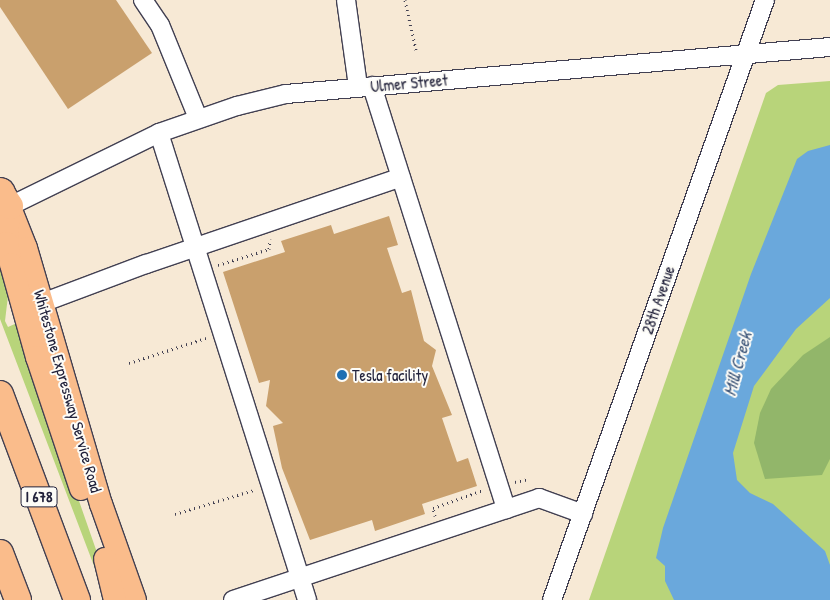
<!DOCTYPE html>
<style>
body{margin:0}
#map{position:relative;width:830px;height:600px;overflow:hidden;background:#f7e9d5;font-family:"Patrick Hand",sans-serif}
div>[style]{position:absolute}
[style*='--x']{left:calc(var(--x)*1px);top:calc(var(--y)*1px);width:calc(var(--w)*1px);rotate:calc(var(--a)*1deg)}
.green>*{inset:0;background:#b8d47a}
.forest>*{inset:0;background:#92b66a}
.water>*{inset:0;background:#6aa8dc}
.building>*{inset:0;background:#c9a06d}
.path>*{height:3px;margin-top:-1.5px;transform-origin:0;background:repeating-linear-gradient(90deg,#424052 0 1px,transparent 0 5px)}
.roads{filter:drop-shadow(1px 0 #424052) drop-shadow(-1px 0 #424052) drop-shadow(0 1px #424052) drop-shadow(0 -1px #424052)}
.minor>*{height:18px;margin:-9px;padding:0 9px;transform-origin:9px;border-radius:9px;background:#fff}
.major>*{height:22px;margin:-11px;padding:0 11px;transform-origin:11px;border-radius:11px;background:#fabc8b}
.highway>*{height:26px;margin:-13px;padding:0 13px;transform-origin:13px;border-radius:13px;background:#fabc8b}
.dots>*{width:14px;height:14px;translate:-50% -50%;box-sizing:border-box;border:2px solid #fdfcf7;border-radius:50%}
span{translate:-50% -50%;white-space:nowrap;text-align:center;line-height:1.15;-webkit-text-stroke:4px #fdfcf7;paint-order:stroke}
.shield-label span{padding:1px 4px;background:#fdfcf7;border:1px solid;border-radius:4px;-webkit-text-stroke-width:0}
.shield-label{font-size:15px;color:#22223b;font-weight:700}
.street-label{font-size:16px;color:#22223b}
.poi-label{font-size:16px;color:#22223b}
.left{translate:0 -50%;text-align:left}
.water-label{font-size:18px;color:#3f587b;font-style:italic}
</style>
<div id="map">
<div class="green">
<div style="clip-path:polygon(830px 81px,830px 600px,589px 600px,766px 93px,778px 85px)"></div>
<div style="clip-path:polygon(0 264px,8px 296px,5px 321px,8px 327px,17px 323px,109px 587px,107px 600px,0 319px)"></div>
</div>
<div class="forest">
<div style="clip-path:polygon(830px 337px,830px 459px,822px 475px,765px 479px,754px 443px,760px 413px,771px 389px,803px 355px)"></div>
</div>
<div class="water">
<div style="clip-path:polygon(830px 145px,830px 298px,796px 329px,754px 386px,733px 453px,737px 480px,750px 493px,773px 504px,825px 551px,830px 565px,830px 600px,674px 600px,665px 581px,665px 566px,656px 558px,663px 528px,751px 274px,797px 159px,808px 151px)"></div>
</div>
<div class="building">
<div style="clip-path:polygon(0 0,116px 0,152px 53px,68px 109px,0 7px)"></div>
<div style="clip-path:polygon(389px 216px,398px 245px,387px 248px,402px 293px,411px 290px,424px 341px,436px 350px,432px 366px,452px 415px,442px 418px,457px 462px,468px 458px,477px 486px,422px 504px,425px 514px,375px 531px,372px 520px,310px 540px,282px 468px,273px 426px,283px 423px,266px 406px,270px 380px,259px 383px,223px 272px,285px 252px,281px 241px,331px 225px,334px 234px)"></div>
</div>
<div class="path">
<div style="--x:405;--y:0;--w:51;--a:77.6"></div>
<div style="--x:218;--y:265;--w:53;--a:-17.4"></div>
<div style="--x:269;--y:249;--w:10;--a:-84"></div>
<div style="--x:129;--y:363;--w:81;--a:-18"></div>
<div style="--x:515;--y:482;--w:14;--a:-12"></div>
<div style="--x:175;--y:514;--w:83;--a:-16.9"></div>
<div style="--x:435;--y:516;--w:8;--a:-104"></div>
<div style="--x:433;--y:508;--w:53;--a:-19.8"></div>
</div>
<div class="roads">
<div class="minor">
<div style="--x:143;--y:0;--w:30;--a:56"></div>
<div style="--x:160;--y:25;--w:100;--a:67.8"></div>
<div style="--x:346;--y:0;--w:88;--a:82.1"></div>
<div style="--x:372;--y:86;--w:444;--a:72.4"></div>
<div style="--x:159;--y:133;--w:490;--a:72.4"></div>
<div style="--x:10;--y:206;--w:166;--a:-26.1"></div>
<div style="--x:159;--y:133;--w:83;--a:-19.1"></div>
<div style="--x:237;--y:106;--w:50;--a:-13.8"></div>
<div style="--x:286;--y:94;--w:546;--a:-4.94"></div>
<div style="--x:42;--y:303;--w:111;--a:-20.6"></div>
<div style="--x:146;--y:264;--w:269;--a:-18.8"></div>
<div style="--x:233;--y:600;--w:323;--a:-18.4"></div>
<div style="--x:539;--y:498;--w:47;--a:20"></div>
<div style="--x:552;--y:600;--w:637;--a:-70.46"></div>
</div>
<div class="major">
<div style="--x:3;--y:190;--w:62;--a:68.4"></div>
<div style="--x:26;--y:248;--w:267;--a:73.7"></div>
<div style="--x:101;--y:504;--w:102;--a:70.5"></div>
<div style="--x:9;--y:212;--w:31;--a:94"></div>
<div style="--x:7;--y:243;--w:21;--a:79"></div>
<div style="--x:11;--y:264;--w:97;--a:74.4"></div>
<div style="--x:37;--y:357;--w:139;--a:71.6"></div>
<div style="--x:105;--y:559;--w:42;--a:76.3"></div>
</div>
<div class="highway">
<div style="--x:0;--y:191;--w:18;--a:56"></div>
<div style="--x:0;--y:394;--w:220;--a:69.5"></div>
<div style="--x:0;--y:553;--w:50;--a:69"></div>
</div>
</div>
<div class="dots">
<div style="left:342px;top:375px;background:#1f6fb2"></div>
</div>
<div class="shield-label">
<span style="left:39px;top:497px">I 678</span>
</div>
<div class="street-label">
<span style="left:409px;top:83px;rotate:-5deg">Ulmer Street</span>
<span style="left:658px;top:300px;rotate:-71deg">28th Avenue</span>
<span style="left:68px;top:391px;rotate:74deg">Whitestone Expressway Service Road</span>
</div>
<div class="poi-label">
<span class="left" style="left:352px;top:375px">Tesla facility</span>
</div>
<div class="water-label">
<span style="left:738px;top:364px;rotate:-75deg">Mill Creek</span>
</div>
</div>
